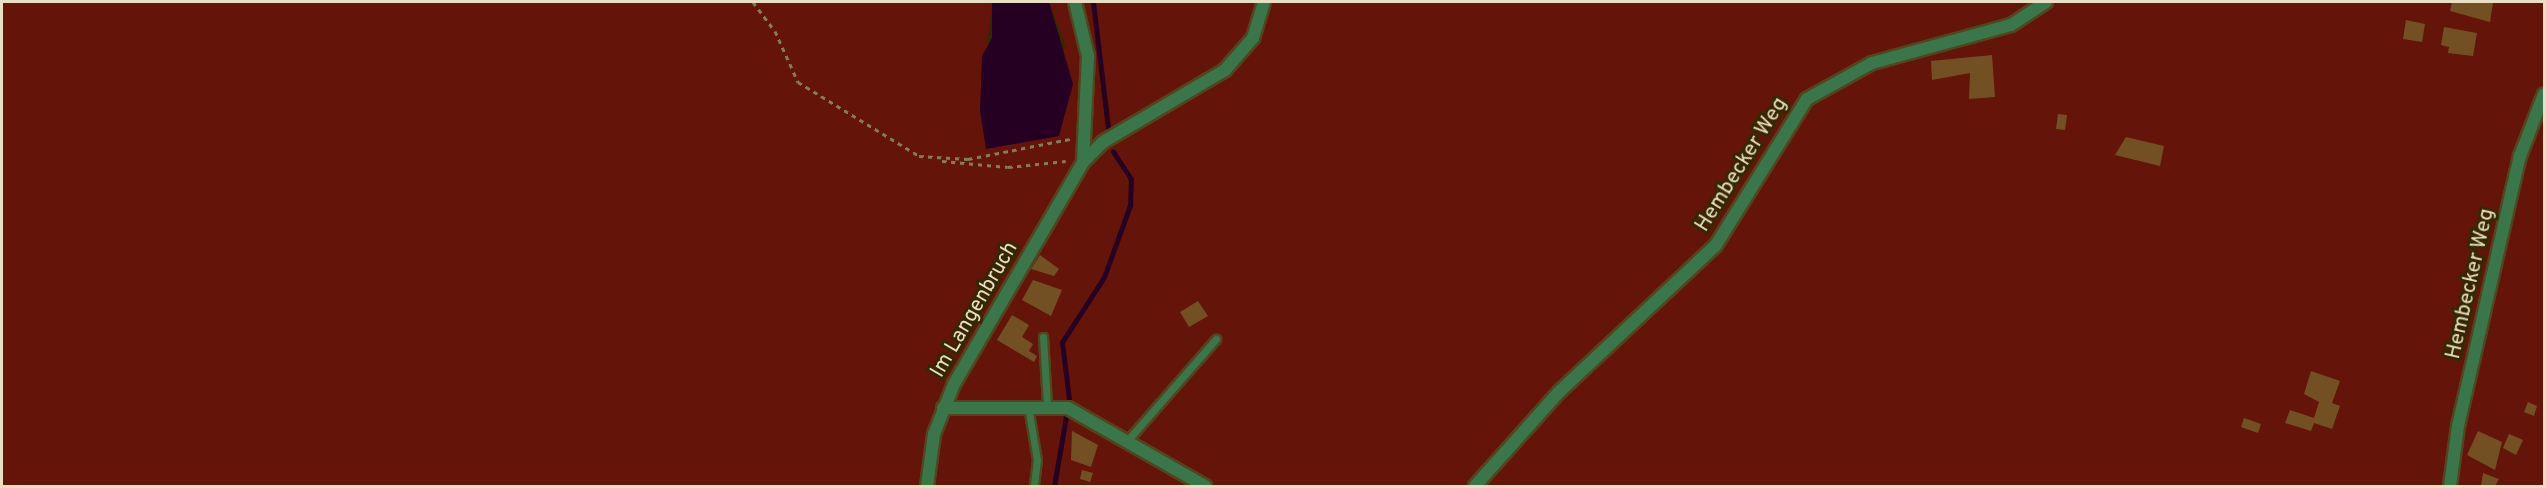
<!DOCTYPE html>
<style>
body{margin:0}
#map{position:relative;width:2546px;height:488px;overflow:hidden;background:#352800;font-family:Overpass,sans-serif}
div>[style]{position:absolute}
[style*='--x']{left:calc(var(--x)*1px);top:calc(var(--y)*1px);width:calc(var(--w)*1px);rotate:calc(var(--a)*1deg)}
.green>*{inset:0;background:#65140a}
.water>*{inset:0;background:#250023}
.stream>*{height:5px;margin:-2.5px;padding:0 2.5px;transform-origin:2.5px;border-radius:2.5px;background:#250023}
.building>*{inset:0;background:#735023}
.path>*{height:3px;margin-top:-1.5px;transform-origin:0;background:repeating-linear-gradient(90deg,#867b59 0 4.5px,transparent 0 9px)}
.roads{filter:drop-shadow(2px 0 #52451f) drop-shadow(-2px 0 #52451f) drop-shadow(0 2px #52451f) drop-shadow(0 -2px #52451f)}
.lane>*{height:7px;margin:-3.5px;padding:0 3.5px;transform-origin:3.5px;border-radius:3.5px;background:#39774a}
.street>*{height:12px;margin:-6px;padding:0 6px;transform-origin:6px;border-radius:6px;background:#39774a}
span{translate:-50% -50%;white-space:nowrap;text-align:center;line-height:1.15;-webkit-text-stroke:6px #352800;paint-order:stroke}
.street-label{font-size:21px;color:#e8dec3}
.frame{position:absolute;inset:0;border:3px solid #e8dec3;pointer-events:none}
</style>
<div id="map">
<div class="green">
<div style="clip-path:polygon(2px 2px,992px 2px,980px 111px,1066px 47px,1049px 2px,2544px 2px,2544px 486px,2px 486px)"></div>
</div>
<div class="water">
<div style="clip-path:polygon(992px 2px,1049px 2px,1073px 84px,1059px 136px,986px 149px,980px 111px,982px 56px,992px 38px)"></div>
</div>
<div class="stream">
<div style="--x:1093;--y:2;--w:126;--a:83.2"></div>
<div style="--x:1054;--y:486;--w:88;--a:-80.2"></div>
<div style="--x:1069;--y:399;--w:57;--a:-97"></div>
<div style="--x:1062;--y:342;--w:77;--a:-57.1"></div>
<div style="--x:1104;--y:277;--w:77;--a:-70.1"></div>
<div style="--x:1130;--y:205;--w:26;--a:-88"></div>
<div style="--x:1131;--y:179;--w:33;--a:-123"></div>
</div>
<div class="building">
<div style="clip-path:polygon(2452px 2px,2493px 3px,2490px 22px,2450px 11px)"></div>
<div style="clip-path:polygon(2406px 20px,2425px 24px,2422px 42px,2403px 39px)"></div>
<div style="clip-path:polygon(2444px 27px,2477px 33px,2473px 56px,2448px 53px,2449px 47px,2441px 45px)"></div>
<div style="clip-path:polygon(1992px 55px,1995px 97px,1969px 99px,1970px 73px,1932px 80px,1931px 61px)"></div>
<div style="clip-path:polygon(2058px 114px,2067px 115px,2065px 130px,2056px 129px)"></div>
<div style="clip-path:polygon(2126px 137px,2164px 146px,2160px 166px,2115px 155px)"></div>
<div style="clip-path:polygon(1040px 255px,1059px 269px,1054px 276px,1031px 269px)"></div>
<div style="clip-path:polygon(1033px 280px,1062px 290px,1051px 316px,1022px 300px)"></div>
<div style="clip-path:polygon(1198px 301px,1208px 316px,1189px 327px,1180px 312px)"></div>
<div style="clip-path:polygon(1012px 315px,1029px 325px,1022px 337px,1033px 344px,1029px 351px,1037px 356px,1034px 362px,997px 340px)"></div>
<div style="clip-path:polygon(2311px 371px,2340px 381px,2332px 403px,2340px 406px,2332px 429px,2314px 423px,2311px 431px,2285px 423px,2290px 410px,2314px 418px,2319px 402px,2304px 394px)"></div>
<div style="clip-path:polygon(2528px 402px,2537px 406px,2534px 416px,2524px 412px)"></div>
<div style="clip-path:polygon(2244px 418px,2261px 424px,2258px 433px,2241px 427px)"></div>
<div style="clip-path:polygon(1072px 431px,1098px 445px,1091px 467px,1071px 460px)"></div>
<div style="clip-path:polygon(2478px 431px,2502px 442px,2495px 470px,2467px 455px)"></div>
<div style="clip-path:polygon(2509px 434px,2523px 440px,2516px 455px,2503px 448px)"></div>
<div style="clip-path:polygon(1082px 470px,1093px 473px,1090px 482px,1080px 479px)"></div>
<div style="clip-path:polygon(2483px 473px,2499px 479px,2495px 486px,2481px 486px)"></div>
</div>
<div class="path">
<div style="--x:753;--y:2;--w:36;--a:53"></div>
<div style="--x:775;--y:31;--w:56;--a:65.7"></div>
<div style="--x:798;--y:82;--w:142;--a:31.4"></div>
<div style="--x:919;--y:156;--w:49;--a:3.5"></div>
<div style="--x:968;--y:159;--w:104;--a:-11.1"></div>
<div style="--x:942;--y:161;--w:66;--a:5.2"></div>
<div style="--x:1008;--y:167;--w:58;--a:-5.9"></div>
</div>
<div class="roads">
<div class="lane">
<div style="--x:1043;--y:337;--w:68;--a:86.6"></div>
<div style="--x:1028;--y:406;--w:55;--a:80.5"></div>
<div style="--x:1037;--y:460;--w:26;--a:97"></div>
<div style="--x:1126;--y:442;--w:137;--a:-48.9"></div>
</div>
<div class="street">
<div style="--x:1075;--y:2;--w:56;--a:76.5"></div>
<div style="--x:1088;--y:56;--w:106;--a:92.7"></div>
<div style="--x:943;--y:408;--w:125;--a:0"></div>
<div style="--x:1068;--y:408;--w:158;--a:29.7"></div>
<div style="--x:927;--y:486;--w:52;--a:-82.3"></div>
<div style="--x:934;--y:434;--w:54;--a:-68.2"></div>
<div style="--x:954;--y:384;--w:257;--a:-59.8"></div>
<div style="--x:1083;--y:162;--w:28;--a:-45"></div>
<div style="--x:1103;--y:142;--w:142;--a:-30.5"></div>
<div style="--x:1225;--y:70;--w:43;--a:-48.8"></div>
<div style="--x:1253;--y:38;--w:38;--a:-73"></div>
<div style="--x:1475;--y:486;--w:126;--a:-48.2"></div>
<div style="--x:1559;--y:392;--w:215;--a:-43.1"></div>
<div style="--x:1716;--y:245;--w:172;--a:-58.1"></div>
<div style="--x:1807;--y:99;--w:74;--a:-29"></div>
<div style="--x:1872;--y:63;--w:144;--a:-15.3"></div>
<div style="--x:2011;--y:25;--w:42;--a:-33.3"></div>
<div style="--x:2450;--y:486;--w:61;--a:-82.4"></div>
<div style="--x:2458;--y:426;--w:277;--a:-77.1"></div>
<div style="--x:2520;--y:156;--w:66;--a:-68.8"></div>
</div>
</div>
<div class="street-label">
<span style="left:1742px;top:165px;rotate:-58deg">Hembecker Weg</span>
<span style="left:2471px;top:284px;rotate:-77deg">Hembecker Weg</span>
<span style="left:975px;top:310px;rotate:-60deg">Im Langenbruch</span>
</div>
<div class="frame"></div>
</div>
